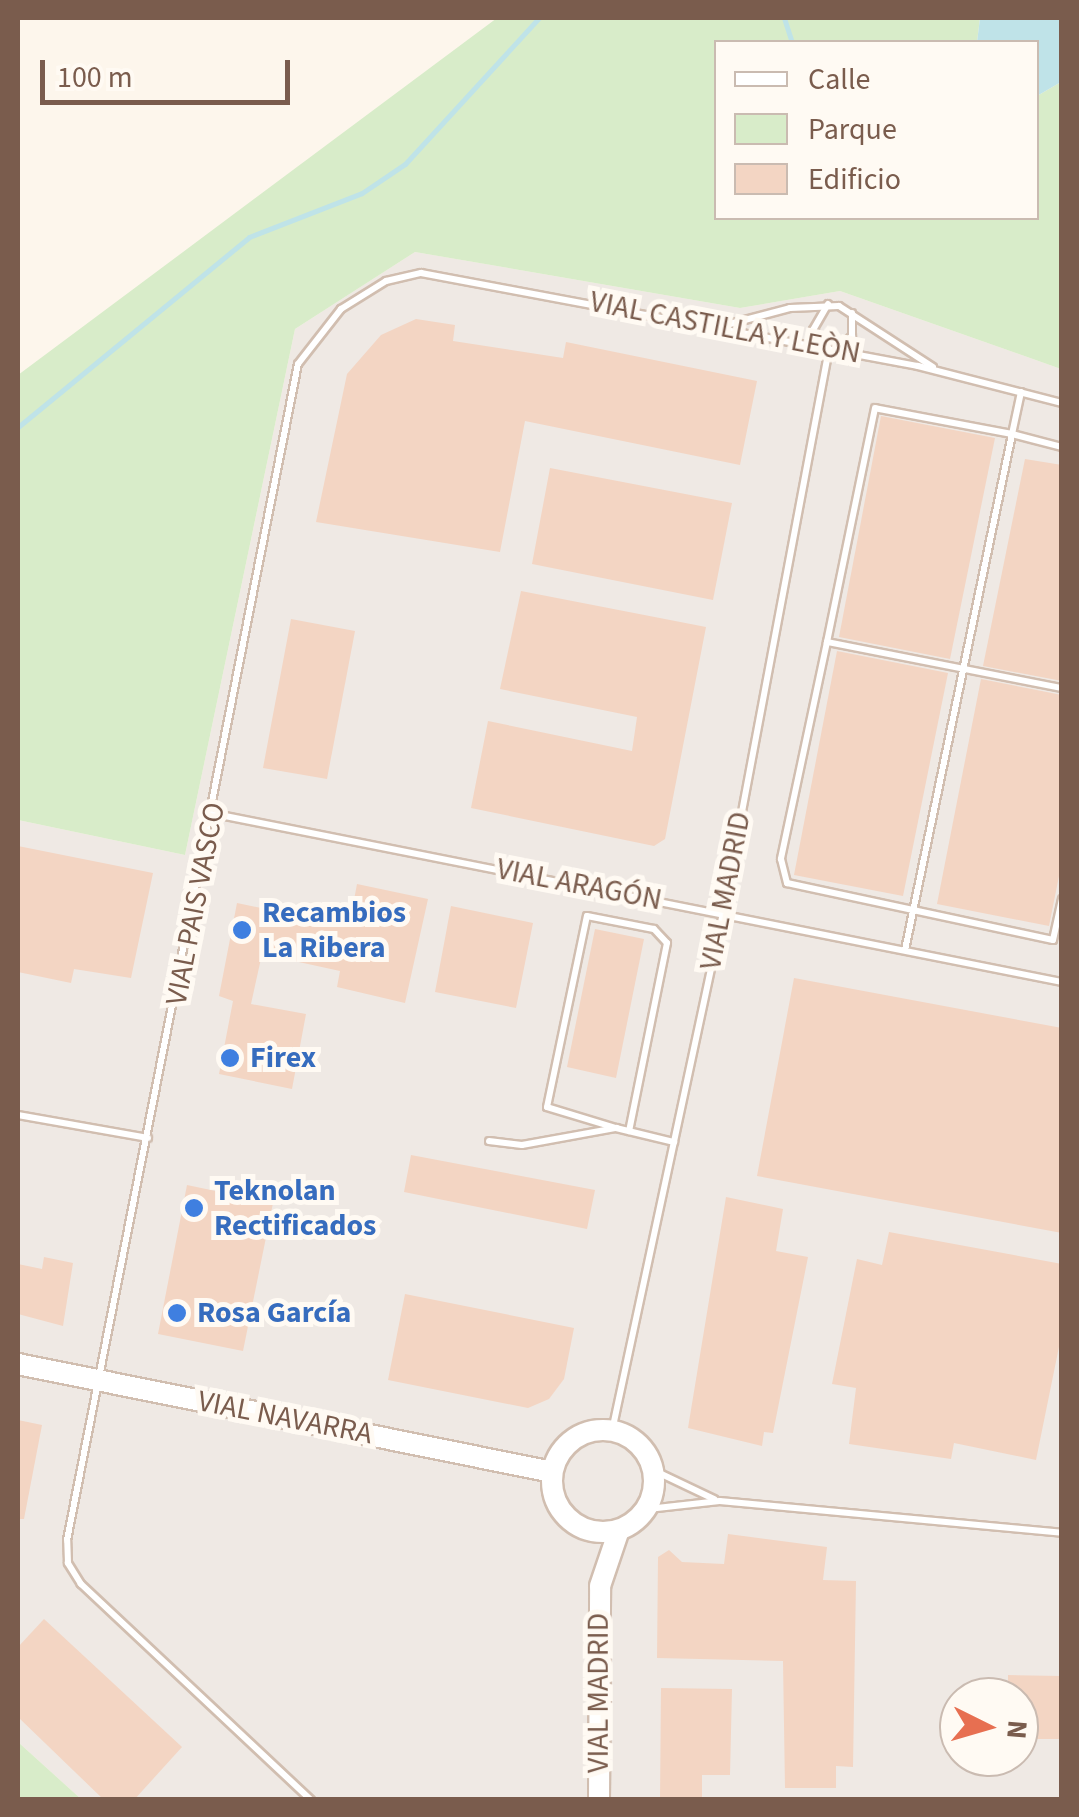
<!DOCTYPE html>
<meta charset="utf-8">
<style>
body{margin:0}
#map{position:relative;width:1079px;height:1817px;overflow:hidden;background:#fdf6ec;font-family:"Source Sans 3",sans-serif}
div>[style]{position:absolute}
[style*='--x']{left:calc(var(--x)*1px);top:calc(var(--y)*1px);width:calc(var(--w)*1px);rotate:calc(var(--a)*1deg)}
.industrial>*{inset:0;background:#efe9e4}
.green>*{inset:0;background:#d8ecc9}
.water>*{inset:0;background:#bfe3e8}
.stream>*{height:5px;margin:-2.5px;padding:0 2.5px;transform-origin:2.5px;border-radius:2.5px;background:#bfe3e8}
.building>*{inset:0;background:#f3d5c3}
.roads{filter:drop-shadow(2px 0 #d1beb0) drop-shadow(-2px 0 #d1beb0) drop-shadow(0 2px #d1beb0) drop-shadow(0 -2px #d1beb0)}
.lane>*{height:6px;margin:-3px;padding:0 3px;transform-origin:3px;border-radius:3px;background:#fff}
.secondary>*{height:20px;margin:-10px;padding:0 10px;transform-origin:10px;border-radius:10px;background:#fff}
.secondary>.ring{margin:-10px;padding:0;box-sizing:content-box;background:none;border:20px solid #fff;border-radius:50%}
.dots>*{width:28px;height:28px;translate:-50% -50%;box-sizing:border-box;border:5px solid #fffaf3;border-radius:50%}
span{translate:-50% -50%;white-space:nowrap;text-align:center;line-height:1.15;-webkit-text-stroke:10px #fffaf3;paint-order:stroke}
.street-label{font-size:30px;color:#7a5c4d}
.shop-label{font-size:30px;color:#366cbe;font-weight:700}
.left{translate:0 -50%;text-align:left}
.frame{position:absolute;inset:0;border:20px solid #7a5c4d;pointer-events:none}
.legend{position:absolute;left:714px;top:40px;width:325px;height:180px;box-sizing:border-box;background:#fffaf3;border:2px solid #cabbb1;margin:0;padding:12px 18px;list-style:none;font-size:30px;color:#7a5c4d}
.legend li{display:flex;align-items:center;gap:20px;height:50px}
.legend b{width:50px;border:2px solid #cabbb1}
.north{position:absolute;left:939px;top:1677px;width:100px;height:100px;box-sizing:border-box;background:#fffaf3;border:2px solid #cabbb1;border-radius:50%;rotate:95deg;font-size:28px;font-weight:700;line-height:40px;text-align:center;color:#7a5c4d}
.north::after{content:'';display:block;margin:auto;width:35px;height:45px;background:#e76f51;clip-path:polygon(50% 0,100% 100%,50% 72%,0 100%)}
.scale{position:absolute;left:40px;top:60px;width:250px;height:45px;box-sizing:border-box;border:5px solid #7a5c4d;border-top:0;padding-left:12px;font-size:30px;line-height:35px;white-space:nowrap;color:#7a5c4d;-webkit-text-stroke:8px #fffaf3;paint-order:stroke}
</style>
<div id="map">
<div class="industrial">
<div style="clip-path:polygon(evenodd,415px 252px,740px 308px,840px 291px,1061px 369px,1061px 1799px,81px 1799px,18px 1742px,18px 820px,185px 855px,295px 329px,415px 252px,959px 1697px,1019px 1697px,1019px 1757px,959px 1757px,959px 1697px)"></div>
</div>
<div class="green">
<div style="clip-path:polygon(497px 18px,980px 18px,977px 42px,716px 42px,716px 218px,1036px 218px,1037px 96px,1061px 82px,1061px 369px,840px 291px,740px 308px,415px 252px,295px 329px,185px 855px,18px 820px,18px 375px)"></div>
<div style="clip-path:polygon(18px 1742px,81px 1799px,18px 1799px)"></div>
</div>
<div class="water">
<div style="clip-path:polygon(980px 18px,1061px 18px,1061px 82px,1037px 96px,1036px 42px,977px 42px)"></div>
</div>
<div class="stream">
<div style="--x:784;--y:18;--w:25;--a:72"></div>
<div style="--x:18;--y:427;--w:299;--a:-39.4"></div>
<div style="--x:249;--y:237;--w:121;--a:-21.3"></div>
<div style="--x:362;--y:193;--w:52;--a:-34"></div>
<div style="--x:405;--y:164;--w:198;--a:-47.5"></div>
</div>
<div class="building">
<div style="clip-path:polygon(416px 319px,455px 325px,453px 341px,563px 358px,566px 342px,757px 381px,740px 465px,525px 421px,500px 552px,316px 522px,347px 374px,381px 335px)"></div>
<div style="clip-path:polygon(881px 416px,995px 438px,950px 659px,839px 637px)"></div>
<div style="clip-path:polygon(1025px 459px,1062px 465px,1062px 681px,983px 666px)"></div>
<div style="clip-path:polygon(550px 468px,732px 503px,713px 600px,532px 564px)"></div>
<div style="clip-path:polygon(521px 591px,706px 627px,665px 839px,654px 846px,471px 808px,488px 721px,632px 751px,637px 717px,500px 689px)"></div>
<div style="clip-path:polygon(291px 619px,355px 631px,327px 779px,263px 768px)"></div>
<div style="clip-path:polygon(837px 651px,948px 673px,903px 896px,794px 875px)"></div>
<div style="clip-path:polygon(981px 679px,1062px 695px,1062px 861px,1049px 926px,937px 904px)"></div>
<div style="clip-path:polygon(18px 846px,153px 873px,131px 978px,74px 969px,71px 983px,18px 972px)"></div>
<div style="clip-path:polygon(357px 884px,428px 899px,405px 1003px,337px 987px,340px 971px,262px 954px,251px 1004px,306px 1014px,292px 1089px,219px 1074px,233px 1001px,219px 996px,237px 903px,349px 926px)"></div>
<div style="clip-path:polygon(451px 906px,533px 923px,516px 1008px,435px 992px)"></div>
<div style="clip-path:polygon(595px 929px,644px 939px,616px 1078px,567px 1067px)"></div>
<div style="clip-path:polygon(794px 978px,1062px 1028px,1062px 1233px,757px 1176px)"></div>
<div style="clip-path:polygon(411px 1155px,595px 1190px,587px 1229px,404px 1192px)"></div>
<div style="clip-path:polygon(187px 1185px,273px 1203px,243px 1351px,158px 1334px)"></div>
<div style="clip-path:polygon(726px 1197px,783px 1209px,776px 1251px,808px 1257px,773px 1433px,764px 1432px,762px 1446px,688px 1428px)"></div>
<div style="clip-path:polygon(889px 1232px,1062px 1264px,1062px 1332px,1036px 1460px,954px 1443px,951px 1459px,849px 1444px,856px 1388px,832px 1384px,857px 1259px,882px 1265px)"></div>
<div style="clip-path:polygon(44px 1257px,73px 1263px,63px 1326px,18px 1314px,18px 1264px,42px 1269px)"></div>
<div style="clip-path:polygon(405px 1294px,574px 1328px,564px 1379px,549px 1399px,528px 1408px,388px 1380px)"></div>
<div style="clip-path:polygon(18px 1420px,42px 1425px,24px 1519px,18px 1519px)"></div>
<div style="clip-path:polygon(728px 1534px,827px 1547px,823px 1580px,856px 1581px,853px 1767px,836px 1766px,836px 1788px,785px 1788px,783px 1661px,657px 1658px,658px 1557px,669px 1550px,682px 1562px,724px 1564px)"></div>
<div style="clip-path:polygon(44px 1619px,182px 1747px,134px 1800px,104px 1800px,18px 1717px,18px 1647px)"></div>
<div style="clip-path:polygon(1008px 1675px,1062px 1676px,1062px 1739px,1019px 1739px,1019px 1697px,1008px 1697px)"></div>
<div style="clip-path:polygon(661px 1688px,732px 1689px,730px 1775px,702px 1775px,702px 1800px,660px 1800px)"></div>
</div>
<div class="roads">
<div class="lane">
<div style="--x:722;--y:326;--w:70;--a:-14.8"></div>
<div style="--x:790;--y:308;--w:49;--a:-2.3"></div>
<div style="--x:839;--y:306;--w:112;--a:33"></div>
<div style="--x:836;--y:351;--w:22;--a:-43"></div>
<div style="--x:852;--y:336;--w:23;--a:-90"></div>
<div style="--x:1021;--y:392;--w:43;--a:102.1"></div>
<div style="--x:1012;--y:434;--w:139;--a:-169.3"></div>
<div style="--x:875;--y:408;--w:239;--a:101.6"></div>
<div style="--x:827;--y:642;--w:239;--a:11.1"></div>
<div style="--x:827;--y:642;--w:222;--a:102"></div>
<div style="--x:781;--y:859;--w:25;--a:76"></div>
<div style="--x:787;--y:883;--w:272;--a:12.1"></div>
<div style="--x:1053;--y:940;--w:42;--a:-77.6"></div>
<div style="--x:215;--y:814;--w:864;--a:11.22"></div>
<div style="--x:905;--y:950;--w:527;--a:-78.28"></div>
<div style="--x:1012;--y:434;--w:52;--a:14.6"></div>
<div style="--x:18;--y:1115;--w:132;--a:10"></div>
<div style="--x:616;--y:1128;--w:72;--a:-163.1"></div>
<div style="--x:547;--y:1107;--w:195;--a:-78.2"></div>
<div style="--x:587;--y:916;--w:68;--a:11"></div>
<div style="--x:654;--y:929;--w:19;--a:47"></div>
<div style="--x:667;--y:943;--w:192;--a:101.4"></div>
<div style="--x:489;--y:1141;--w:33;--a:7"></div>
<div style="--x:522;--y:1145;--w:96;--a:-10.3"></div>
<div style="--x:616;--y:1128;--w:60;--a:13.6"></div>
<div style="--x:612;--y:1431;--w:530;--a:-77.91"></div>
<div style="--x:723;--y:913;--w:574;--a:-79.36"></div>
<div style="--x:829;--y:349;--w:25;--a:-130"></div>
<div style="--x:813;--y:330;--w:30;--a:-60"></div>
<div style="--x:653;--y:1470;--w:68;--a:25.4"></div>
<div style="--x:648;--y:1509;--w:72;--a:-6.3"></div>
<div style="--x:720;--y:1501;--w:343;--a:5.3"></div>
<div style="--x:311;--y:1800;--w:316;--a:-136.8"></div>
<div style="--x:81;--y:1584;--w:25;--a:-122"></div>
<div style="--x:68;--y:1563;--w:23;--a:-92"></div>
<div style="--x:67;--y:1540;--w:1198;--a:-78.89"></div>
<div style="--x:298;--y:364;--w:70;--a:-52"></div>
<div style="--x:341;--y:309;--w:53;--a:-31.9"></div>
<div style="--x:386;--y:281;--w:36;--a:-13"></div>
<div style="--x:421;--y:273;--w:506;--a:10.6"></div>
<div style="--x:918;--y:366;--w:149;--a:14.4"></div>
</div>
<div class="secondary">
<div style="--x:18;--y:1364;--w:545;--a:11.43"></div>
<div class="ring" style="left:552px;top:1430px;width:82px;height:82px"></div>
<div style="--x:599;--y:1800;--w:214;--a:-89.7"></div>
<div style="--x:600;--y:1586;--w:59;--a:-71.3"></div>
</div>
</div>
<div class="dots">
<div style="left:242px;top:930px;background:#3f7fe0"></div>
<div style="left:230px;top:1058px;background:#3f7fe0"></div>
<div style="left:194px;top:1208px;background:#3f7fe0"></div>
<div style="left:177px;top:1313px;background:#3f7fe0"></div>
</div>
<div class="street-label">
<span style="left:725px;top:328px;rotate:11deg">VIAL CASTILLA Y LEÒN</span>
<span style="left:579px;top:885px;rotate:11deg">VIAL ARAGÓN</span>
<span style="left:726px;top:891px;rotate:-79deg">VIAL MADRID</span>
<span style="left:196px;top:904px;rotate:-79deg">VIAL PAIS VASCO</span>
<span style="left:285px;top:1418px;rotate:11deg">VIAL NAVARRA</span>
<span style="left:599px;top:1693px;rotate:-90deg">VIAL MADRID</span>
</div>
<div class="shop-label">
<span class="left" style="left:262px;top:930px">Recambios<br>La Ribera</span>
<span class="left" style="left:250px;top:1058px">Firex</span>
<span class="left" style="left:214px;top:1208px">Teknolan<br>Rectificados</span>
<span class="left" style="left:197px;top:1313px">Rosa García</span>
</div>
<div class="frame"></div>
<ul class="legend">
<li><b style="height:12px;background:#fff"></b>Calle</li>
<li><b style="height:28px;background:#d8ecc9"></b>Parque</li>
<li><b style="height:28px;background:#f3d5c3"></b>Edificio</li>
</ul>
<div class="north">N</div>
<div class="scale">100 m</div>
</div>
